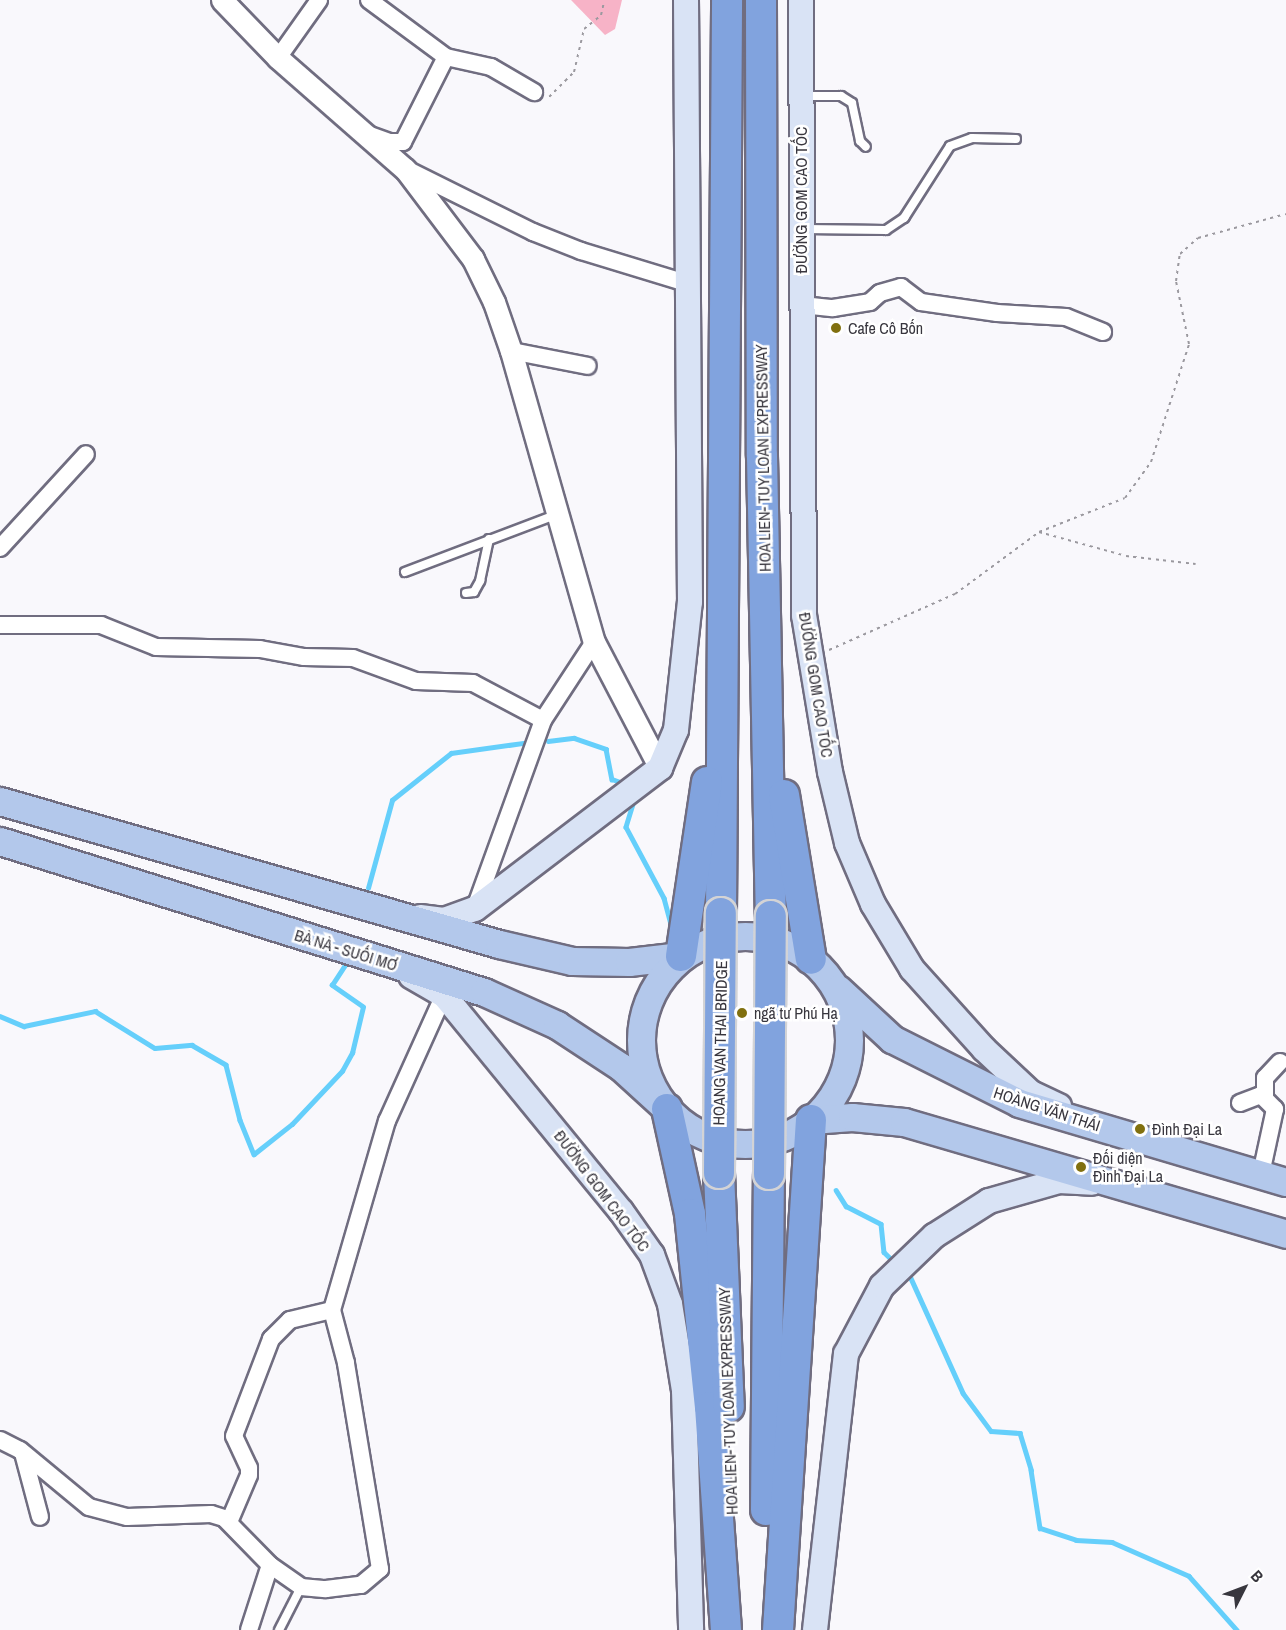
<!DOCTYPE html>
<meta charset="utf-8">
<style>
body{margin:0}
#map{position:relative;width:1286px;height:1630px;overflow:hidden;background:#f9f8fc;font-family:"Archivo Narrow",sans-serif}
div>[style]{position:absolute}
[style*='--x']{left:calc(var(--x)*1px);top:calc(var(--y)*1px);width:calc(var(--w)*1px);rotate:calc(var(--a)*1deg)}
.green>*{inset:0;background:#f7b3c7}
.stream>*{height:4.5px;margin:-2.25px;padding:0 2.25px;transform-origin:2.25px;border-radius:2.25px;background:#65cffb}
.path>*{height:2px;margin-top:-1px;transform-origin:0;background:repeating-linear-gradient(90deg,#9b999f 0 3px,transparent 0 7.5px)}
.roads{filter:drop-shadow(2px 0 #706d80) drop-shadow(-2px 0 #706d80) drop-shadow(0 2px #706d80) drop-shadow(0 -2px #706d80)}
.service>*{height:8px;margin:-4px;padding:0 4px;transform-origin:4px;border-radius:4px;background:#fff}
.minor>*{height:16px;margin:-8px;padding:0 8px;transform-origin:8px;border-radius:8px;background:#fff}
.tertiary>*{height:21px;margin:-10.5px;padding:0 10.5px;transform-origin:10.5px;border-radius:10.5px;background:#fff}
.secondary>*{height:24px;margin:-12px;padding:0 12px;transform-origin:12px;border-radius:12px;background:#d9e3f5}
.primary>*{height:27px;margin:-13.5px;padding:0 13.5px;transform-origin:13.5px;border-radius:13.5px;background:#b3c8eb}
.primary>.ring{margin:-13.5px;padding:0;box-sizing:content-box;background:none;border:27px solid #b3c8eb;border-radius:50%}
.motorway>*{height:30px;margin:-15px;padding:0 15px;transform-origin:15px;border-radius:15px;background:#81a3de}
.bridges{filter:drop-shadow(2px 0 #d3d3d5) drop-shadow(-2px 0 #d3d3d5) drop-shadow(0 2px #d3d3d5) drop-shadow(0 -2px #d3d3d5)}
.motorway-bridge>*{height:30px;margin:-15px;padding:0 15px;transform-origin:15px;border-radius:15px;background:#81a3de}
.dots>*{width:16px;height:16px;translate:-50% -50%;box-sizing:border-box;border:3px solid #fff;border-radius:50%}
span{translate:-50% -50%;white-space:nowrap;text-align:center;line-height:1.15;-webkit-text-stroke:5px #fff;paint-order:stroke}
.street-label{font-size:16px;color:#38363e}
.poi-label{font-size:16px;color:#38363e}
.left{translate:0 -50%;text-align:left}
.north{position:absolute;left:1214px;top:1558px;width:60px;height:60px;-webkit-text-stroke:4px #fff;paint-order:stroke;rotate:48deg;font-size:16px;font-weight:700;line-height:24px;text-align:center;color:#38363e}
.north::after{content:'';display:block;margin:auto;width:21px;height:27px;background:#38363e;clip-path:polygon(50% 0,100% 100%,50% 72%,0 100%)}
</style>
<div id="map">
<div class="green">
<div style="clip-path:polygon(571px 0,622px 0,615px 29px,605px 35px)"></div>
</div>
<div class="stream">
<div style="--x:548;--y:741;--w:26;--a:-7"></div>
<div style="--x:574;--y:738;--w:34;--a:19"></div>
<div style="--x:606;--y:749;--w:31;--a:79"></div>
<div style="--x:612;--y:779;--w:15;--a:20"></div>
<div style="--x:633;--y:804;--w:24;--a:107"></div>
<div style="--x:626;--y:827;--w:81;--a:61.8"></div>
<div style="--x:664;--y:898;--w:31;--a:75"></div>
<div style="--x:368;--y:888;--w:91;--a:-74.7"></div>
<div style="--x:392;--y:800;--w:75;--a:-38.5"></div>
<div style="--x:451;--y:753;--w:73;--a:-7.9"></div>
<div style="--x:0;--y:1016;--w:26;--a:23"></div>
<div style="--x:24;--y:1026;--w:73;--a:-11.9"></div>
<div style="--x:95;--y:1011;--w:70;--a:31.7"></div>
<div style="--x:155;--y:1048;--w:37;--a:-5"></div>
<div style="--x:192;--y:1045;--w:39;--a:30"></div>
<div style="--x:226;--y:1065;--w:57;--a:75.7"></div>
<div style="--x:240;--y:1120;--w:37;--a:68"></div>
<div style="--x:254;--y:1154;--w:48;--a:-38.3"></div>
<div style="--x:292;--y:1124;--w:73;--a:-46.7"></div>
<div style="--x:342;--y:1071;--w:21;--a:-61"></div>
<div style="--x:352;--y:1053;--w:47;--a:-76.6"></div>
<div style="--x:363;--y:1007;--w:38;--a:-145"></div>
<div style="--x:332;--y:985;--w:27;--a:-57"></div>
<div style="--x:836;--y:1190;--w:19;--a:58"></div>
<div style="--x:846;--y:1206;--w:39;--a:27"></div>
<div style="--x:881;--y:1224;--w:28;--a:84"></div>
<div style="--x:884;--y:1252;--w:10;--a:45"></div>
<div style="--x:910;--y:1276;--w:128;--a:65.6"></div>
<div style="--x:963;--y:1393;--w:47;--a:53.6"></div>
<div style="--x:991;--y:1431;--w:29;--a:4"></div>
<div style="--x:1020;--y:1433;--w:39;--a:73"></div>
<div style="--x:1031;--y:1470;--w:59;--a:81.2"></div>
<div style="--x:1040;--y:1528;--w:38;--a:18"></div>
<div style="--x:1076;--y:1540;--w:36;--a:3"></div>
<div style="--x:1112;--y:1542;--w:84;--a:23.8"></div>
<div style="--x:1189;--y:1576;--w:72;--a:48.4"></div>
</div>
<div class="path">
<div style="--x:549;--y:97;--w:35;--a:-45"></div>
<div style="--x:574;--y:72;--w:44;--a:-76.9"></div>
<div style="--x:584;--y:29;--w:22;--a:-39"></div>
<div style="--x:601;--y:15;--w:13;--a:-77"></div>
<div style="--x:1039;--y:532;--w:90;--a:15.4"></div>
<div style="--x:1126;--y:556;--w:70;--a:6.5"></div>
<div style="--x:829;--y:650;--w:138;--a:-24"></div>
<div style="--x:955;--y:594;--w:104;--a:-36.4"></div>
<div style="--x:1039;--y:532;--w:92;--a:-21.6"></div>
<div style="--x:1125;--y:498;--w:44;--a:-54.2"></div>
<div style="--x:1151;--y:462;--w:124;--a:-72.1"></div>
<div style="--x:1189;--y:344;--w:64;--a:-101.7"></div>
<div style="--x:1176;--y:281;--w:27;--a:-82"></div>
<div style="--x:1180;--y:254;--w:24;--a:-42"></div>
<div style="--x:1198;--y:238;--w:91;--a:-15.3"></div>
</div>
<div class="roads">
<div class="service">
<div style="--x:804;--y:96;--w:37;--a:0"></div>
<div style="--x:841;--y:96;--w:13;--a:32"></div>
<div style="--x:852;--y:103;--w:39;--a:78"></div>
<div style="--x:860;--y:141;--w:8;--a:45"></div>
<div style="--x:805;--y:229;--w:81;--a:0.7"></div>
<div style="--x:886;--y:230;--w:22;--a:-34"></div>
<div style="--x:904;--y:218;--w:85;--a:-57.4"></div>
<div style="--x:950;--y:146;--w:23;--a:-20"></div>
<div style="--x:972;--y:138;--w:44;--a:1.3"></div>
<div style="--x:405;--y:572;--w:160;--a:-20.8"></div>
<div style="--x:466;--y:593;--w:8;--a:-7"></div>
<div style="--x:474;--y:592;--w:13;--a:-61"></div>
<div style="--x:480;--y:581;--w:43;--a:-77.9"></div>
<div style="--x:279;--y:1630;--w:48;--a:-62.9"></div>
</div>
<div class="minor">
<div style="--x:369;--y:0;--w:96;--a:36.5"></div>
<div style="--x:446;--y:57;--w:46;--a:12.5"></div>
<div style="--x:491;--y:67;--w:50;--a:30.2"></div>
<div style="--x:278;--y:58;--w:71;--a:-54.7"></div>
<div style="--x:370;--y:135;--w:20;--a:20"></div>
<div style="--x:389;--y:142;--w:14;--a:0"></div>
<div style="--x:403;--y:142;--w:95;--a:-63.2"></div>
<div style="--x:406;--y:169;--w:142;--a:26.4"></div>
<div style="--x:533;--y:232;--w:52;--a:21.6"></div>
<div style="--x:581;--y:251;--w:110;--a:16.9"></div>
<div style="--x:802;--y:305;--w:31;--a:6"></div>
<div style="--x:833;--y:308;--w:37;--a:-9"></div>
<div style="--x:870;--y:302;--w:13;--a:-42"></div>
<div style="--x:880;--y:293;--w:22;--a:-16"></div>
<div style="--x:901;--y:287;--w:25;--a:37"></div>
<div style="--x:921;--y:302;--w:77;--a:8.2"></div>
<div style="--x:997;--y:313;--w:69;--a:3.3"></div>
<div style="--x:1066;--y:317;--w:40;--a:22"></div>
<div style="--x:511;--y:351;--w:78;--a:11"></div>
<div style="--x:0;--y:548;--w:127;--a:-47.5"></div>
<div style="--x:0;--y:625;--w:101;--a:0"></div>
<div style="--x:101;--y:625;--w:59;--a:21.8"></div>
<div style="--x:156;--y:647;--w:104;--a:1.1"></div>
<div style="--x:260;--y:649;--w:45;--a:10.3"></div>
<div style="--x:304;--y:657;--w:49;--a:1.2"></div>
<div style="--x:353;--y:658;--w:67;--a:20.1"></div>
<div style="--x:416;--y:681;--w:57;--a:2"></div>
<div style="--x:473;--y:683;--w:79;--a:27.9"></div>
<div style="--x:543;--y:720;--w:93;--a:-56.8"></div>
<div style="--x:475;--y:908;--w:200;--a:-70.1"></div>
<div style="--x:1265;--y:1097;--w:19;--a:-90"></div>
<div style="--x:1265;--y:1078;--w:22;--a:-47"></div>
<div style="--x:1240;--y:1103;--w:22;--a:-21"></div>
<div style="--x:1261;--y:1095;--w:20;--a:45"></div>
<div style="--x:1275;--y:1109;--w:66;--a:102.2"></div>
<div style="--x:0;--y:1440;--w:22;--a:27"></div>
<div style="--x:20;--y:1450;--w:89;--a:39.6"></div>
<div style="--x:89;--y:1507;--w:39;--a:15"></div>
<div style="--x:127;--y:1517;--w:84;--a:-2"></div>
<div style="--x:211;--y:1514;--w:14;--a:17"></div>
<div style="--x:224;--y:1518;--w:66;--a:45.6"></div>
<div style="--x:270;--y:1565;--w:38;--a:35"></div>
<div style="--x:301;--y:1587;--w:25;--a:5"></div>
<div style="--x:326;--y:1589;--w:35;--a:-7"></div>
<div style="--x:361;--y:1585;--w:25;--a:-40"></div>
<div style="--x:380;--y:1569;--w:209;--a:-99.4"></div>
<div style="--x:346;--y:1363;--w:55;--a:-104.8"></div>
<div style="--x:332;--y:1310;--w:197;--a:-73.8"></div>
<div style="--x:387;--y:1121;--w:138;--a:-65.7"></div>
<div style="--x:23;--y:1453;--w:66;--a:75.1"></div>
<div style="--x:229;--y:1522;--w:51;--a:-66.9"></div>
<div style="--x:249;--y:1475;--w:7;--a:-90"></div>
<div style="--x:249;--y:1468;--w:35;--a:-115"></div>
<div style="--x:234;--y:1436;--w:104;--a:-69.1"></div>
<div style="--x:271;--y:1339;--w:27;--a:-45"></div>
<div style="--x:290;--y:1320;--w:43;--a:-13.4"></div>
<div style="--x:249;--y:1630;--w:68;--a:-72.1"></div>
</div>
<div class="tertiary">
<div style="--x:222;--y:0;--w:81;--a:46"></div>
<div style="--x:278;--y:58;--w:169;--a:41.2"></div>
<div style="--x:405;--y:169;--w:113;--a:52.9"></div>
<div style="--x:473;--y:259;--w:48;--a:64"></div>
<div style="--x:494;--y:302;--w:52;--a:70.9"></div>
<div style="--x:511;--y:351;--w:303;--a:74.1"></div>
<div style="--x:594;--y:642;--w:142;--a:62.4"></div>
</div>
<div class="secondary">
<div style="--x:801;--y:0;--w:615;--a:89.72"></div>
<div style="--x:804;--y:615;--w:159;--a:80.6"></div>
<div style="--x:830;--y:772;--w:73;--a:76.5"></div>
<div style="--x:847;--y:843;--w:66;--a:66.9"></div>
<div style="--x:873;--y:904;--w:76;--a:59"></div>
<div style="--x:912;--y:969;--w:108;--a:48"></div>
<div style="--x:984;--y:1049;--w:64;--a:43.1"></div>
<div style="--x:1031;--y:1093;--w:31;--a:25"></div>
<div style="--x:420;--y:917;--w:24;--a:7"></div>
<div style="--x:444;--y:920;--w:33;--a:-20"></div>
<div style="--x:475;--y:909;--w:233;--a:-37.3"></div>
<div style="--x:660;--y:768;--w:41;--a:-67.2"></div>
<div style="--x:676;--y:730;--w:129;--a:-83.8"></div>
<div style="--x:690;--y:602;--w:602;--a:-90.38"></div>
<div style="--x:411;--y:976;--w:38;--a:30"></div>
<div style="--x:444;--y:995;--w:279;--a:50.7"></div>
<div style="--x:621;--y:1211;--w:54;--a:54.8"></div>
<div style="--x:652;--y:1255;--w:52;--a:69.8"></div>
<div style="--x:670;--y:1304;--w:87;--a:80.8"></div>
<div style="--x:684;--y:1390;--w:240;--a:88.3"></div>
<div style="--x:815;--y:1630;--w:278;--a:-83.6"></div>
<div style="--x:846;--y:1354;--w:77;--a:-62.1"></div>
<div style="--x:882;--y:1286;--w:72;--a:-43.9"></div>
<div style="--x:934;--y:1236;--w:65;--a:-32.5"></div>
<div style="--x:989;--y:1201;--w:73;--a:-15.9"></div>
<div style="--x:1059;--y:1181;--w:33;--a:3"></div>
</div>
<div class="primary">
<div style="--x:0;--y:801;--w:519;--a:15.99"></div>
<div style="--x:499;--y:944;--w:75;--a:13.1"></div>
<div style="--x:572;--y:961;--w:57;--a:1"></div>
<div style="--x:629;--y:962;--w:52;--a:-6.6"></div>
<div style="--x:0;--y:841;--w:507;--a:17.33"></div>
<div style="--x:484;--y:992;--w:80;--a:24.3"></div>
<div style="--x:557;--y:1025;--w:77;--a:33.3"></div>
<div style="--x:621;--y:1067;--w:62;--a:42.4"></div>
<div class="ring" style="left:641px;top:936px;width:181px;height:181px"></div>
<div style="--x:838;--y:989;--w:74;--a:42.8"></div>
<div style="--x:892;--y:1039;--w:142;--a:26.7"></div>
<div style="--x:1019;--y:1103;--w:278;--a:16.5"></div>
<div style="--x:811;--y:1120;--w:41;--a:-4.2"></div>
<div style="--x:852;--y:1117;--w:52;--a:5.5"></div>
<div style="--x:904;--y:1122;--w:398;--a:16.3"></div>
</div>
<div class="motorway">
<div style="--x:761;--y:0;--w:456;--a:89.9"></div>
<div style="--x:762;--y:456;--w:460;--a:88.9"></div>
<div style="--x:784;--y:795;--w:166;--a:80.7"></div>
<div style="--x:721;--y:913;--w:913;--a:-89.62"></div>
<div style="--x:681;--y:956;--w:176;--a:-81.5"></div>
<div style="--x:667;--y:1109;--w:107;--a:77.6"></div>
<div style="--x:690;--y:1214;--w:194;--a:84.1"></div>
<div style="--x:710;--y:1407;--w:224;--a:85.9"></div>
<div style="--x:719;--y:1173;--w:234;--a:87.6"></div>
<div style="--x:766;--y:1510;--w:336;--a:-89.5"></div>
<div style="--x:778;--y:1630;--w:511;--a:-86.3"></div>
</div>
</div>
<div class="bridges">
<div class="motorway-bridge">
<div style="--x:719;--y:1173;--w:260;--a:-89.6"></div>
<div style="--x:769;--y:1174;--w:258;--a:-89.6"></div>
</div>
</div>
<div class="dots">
<div style="left:836px;top:328px;background:#81700f"></div>
<div style="left:742px;top:1013px;background:#81700f"></div>
<div style="left:1140px;top:1129px;background:#81700f"></div>
<div style="left:1081px;top:1167px;background:#81700f"></div>
</div>
<div class="street-label">
<span style="left:801px;top:200px;rotate:-90deg">ĐƯỜNG GOM CAO TỐC</span>
<span style="left:763px;top:458px;rotate:-91deg">HOA LIEN- TUY LOAN EXPRESSWAY</span>
<span style="left:816px;top:685px;rotate:81deg">ĐƯỜNG GOM CAO TỐC</span>
<span style="left:346px;top:950px;rotate:17deg">BÀ NÀ - SUỐI MƠ</span>
<span style="left:720px;top:1043px;rotate:-89deg">HOANG VAN THAI BRIDGE</span>
<span style="left:1047px;top:1109px;rotate:18deg">HOÀNG VĂN THÁI</span>
<span style="left:602px;top:1191px;rotate:53deg">ĐƯỜNG GOM CAO TỐC</span>
<span style="left:728px;top:1401px;rotate:-92deg">HOA LIEN- TUY LOAN EXPRESSWAY</span>
</div>
<div class="poi-label">
<span class="left" style="left:848px;top:328px">Cafe Cô Bốn</span>
<span class="left" style="left:754px;top:1013px">ngã tư Phú Hạ</span>
<span class="left" style="left:1152px;top:1129px">Đình Đại La</span>
<span class="left" style="left:1093px;top:1167px">Đối diện<br>Đình Đại La</span>
</div>
<div class="north">B</div>
</div>
